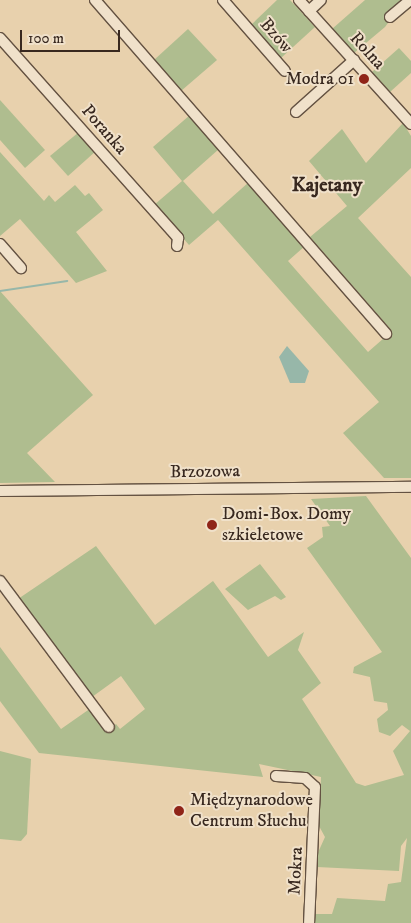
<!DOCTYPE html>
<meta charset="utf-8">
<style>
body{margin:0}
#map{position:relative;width:411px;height:923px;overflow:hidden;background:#e8d1ad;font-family:"IM FELL DW Pica",serif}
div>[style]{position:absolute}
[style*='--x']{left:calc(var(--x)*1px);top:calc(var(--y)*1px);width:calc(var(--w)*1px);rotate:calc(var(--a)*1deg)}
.green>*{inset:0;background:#afbd8f}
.water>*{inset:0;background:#97b7a9}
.stream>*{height:2px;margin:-1px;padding:0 1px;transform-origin:1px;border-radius:1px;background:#97b7a9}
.roads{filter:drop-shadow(1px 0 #645242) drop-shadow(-1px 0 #645242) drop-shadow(0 1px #645242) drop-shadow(0 -1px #645242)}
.minor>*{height:10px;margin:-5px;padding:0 5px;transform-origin:5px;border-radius:5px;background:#f0e1ca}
.dots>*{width:14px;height:14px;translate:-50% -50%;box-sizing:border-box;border:2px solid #f0e1ca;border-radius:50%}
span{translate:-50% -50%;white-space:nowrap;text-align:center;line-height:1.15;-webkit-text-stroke:4px #f0e1ca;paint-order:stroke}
.street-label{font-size:18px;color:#38281f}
.poi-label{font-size:18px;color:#38281f}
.right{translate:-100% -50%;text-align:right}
.left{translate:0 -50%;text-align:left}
.quarter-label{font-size:20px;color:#38281f;font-weight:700}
.scale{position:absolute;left:20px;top:30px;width:100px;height:22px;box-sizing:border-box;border:2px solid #38281f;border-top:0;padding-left:6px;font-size:15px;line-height:18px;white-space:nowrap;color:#38281f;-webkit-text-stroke:4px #f0e1ca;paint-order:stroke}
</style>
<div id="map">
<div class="green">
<div style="clip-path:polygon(277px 0,290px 0,315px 27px,281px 58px,251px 25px)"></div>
<div style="clip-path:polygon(365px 0,402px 0,387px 14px,391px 19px,385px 27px,354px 53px,332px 29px)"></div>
<div style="clip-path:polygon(188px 29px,217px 60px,181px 91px,154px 60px)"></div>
<div style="clip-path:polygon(399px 48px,411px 61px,411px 73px,390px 92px,372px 72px)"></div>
<div style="clip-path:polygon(0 100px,45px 150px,25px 168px,0 140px)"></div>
<div style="clip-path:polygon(190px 115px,219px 149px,183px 181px,213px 214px,249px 182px,305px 246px,288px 261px,368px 352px,392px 331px,310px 237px,347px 206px,309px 161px,342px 129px,366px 163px,403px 123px,411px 136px,411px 168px,358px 218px,411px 277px,411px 478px,384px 478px,343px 433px,379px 402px,218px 220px,189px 245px,154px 205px,182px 181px,153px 147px)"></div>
<div style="clip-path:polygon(79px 132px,96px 151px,68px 176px,50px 156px)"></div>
<div style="clip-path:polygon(0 152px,44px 201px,49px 195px,55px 202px,75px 185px,85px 196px,89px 193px,103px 210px,76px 232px,107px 271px,76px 283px,20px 219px,0 236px)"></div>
<div style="clip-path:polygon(0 291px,93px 395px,27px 453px,55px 482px,0 483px)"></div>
<div style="clip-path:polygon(366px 496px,411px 558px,411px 923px,314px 923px,315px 914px,332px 914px,337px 898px,385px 901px,388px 884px,401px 882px,407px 838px,401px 846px,399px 871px,317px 867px,316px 857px,325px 837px,319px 826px,321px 777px,259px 764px,263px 777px,39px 753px,0 701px,0 647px,61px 729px,91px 708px,109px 731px,116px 724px,120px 729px,145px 709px,121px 676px,92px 697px,18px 599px,96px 546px,155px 625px,213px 581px,268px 657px,304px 632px,298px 650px,321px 683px,302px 699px,356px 783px,365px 786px,404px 775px,393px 751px,410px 731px,402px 725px,390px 736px,379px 732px,377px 719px,388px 710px,387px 703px,374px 701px,370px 677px,353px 673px,354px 667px,382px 652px,307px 548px,323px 537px,322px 527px,330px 526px,311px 499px)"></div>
<div style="clip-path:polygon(260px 564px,286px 597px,281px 600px,275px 596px,248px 610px,225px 589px)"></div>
<div style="clip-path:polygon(0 751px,31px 759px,27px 834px,21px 841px,0 839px)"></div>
</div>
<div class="water">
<div style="clip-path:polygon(287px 346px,309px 371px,305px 383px,290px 383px,279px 357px)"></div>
</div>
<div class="stream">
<div style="--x:0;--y:291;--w:68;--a:-8.5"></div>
</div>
<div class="roads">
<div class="minor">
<div style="--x:95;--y:0;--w:443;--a:48.9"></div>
<div style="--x:223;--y:0;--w:94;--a:48.9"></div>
<div style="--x:299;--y:0;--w:167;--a:47.9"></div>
<div style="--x:309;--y:11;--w:16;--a:-43"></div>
<div style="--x:390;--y:17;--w:26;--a:-40"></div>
<div style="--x:0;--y:38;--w:268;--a:48.3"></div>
<div style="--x:178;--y:238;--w:8;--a:97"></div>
<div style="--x:296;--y:112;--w:78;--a:-41.9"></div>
<div style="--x:0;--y:244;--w:32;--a:49"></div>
<div style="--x:0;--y:491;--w:411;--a:-0.6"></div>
<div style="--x:0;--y:581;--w:182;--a:53.3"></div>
<div style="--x:276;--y:776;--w:29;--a:4"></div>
<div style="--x:305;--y:778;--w:13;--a:42"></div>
<div style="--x:315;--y:787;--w:136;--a:92.5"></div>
</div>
</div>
<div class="dots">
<div style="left:364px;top:79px;background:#8f2418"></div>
<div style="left:212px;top:525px;background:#8f2418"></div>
<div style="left:179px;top:811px;background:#8f2418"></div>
</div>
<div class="street-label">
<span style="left:276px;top:36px;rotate:49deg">Bzów</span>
<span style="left:367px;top:51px;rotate:48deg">Rolna</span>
<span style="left:104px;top:130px;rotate:49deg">Poranka</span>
<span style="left:205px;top:472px;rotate:-1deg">Brzozowa</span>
<span style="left:296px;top:871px;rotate:-87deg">Mokra</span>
</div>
<div class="poi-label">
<span class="right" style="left:354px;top:79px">Modra 01</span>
<span class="left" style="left:222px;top:525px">Domi-Box. Domy<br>szkieletowe</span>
<span class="left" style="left:190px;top:811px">Międzynarodowe<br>Centrum Słuchu</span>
</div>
<div class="quarter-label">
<span style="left:327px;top:185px">Kajetany</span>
</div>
<div class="scale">100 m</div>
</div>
